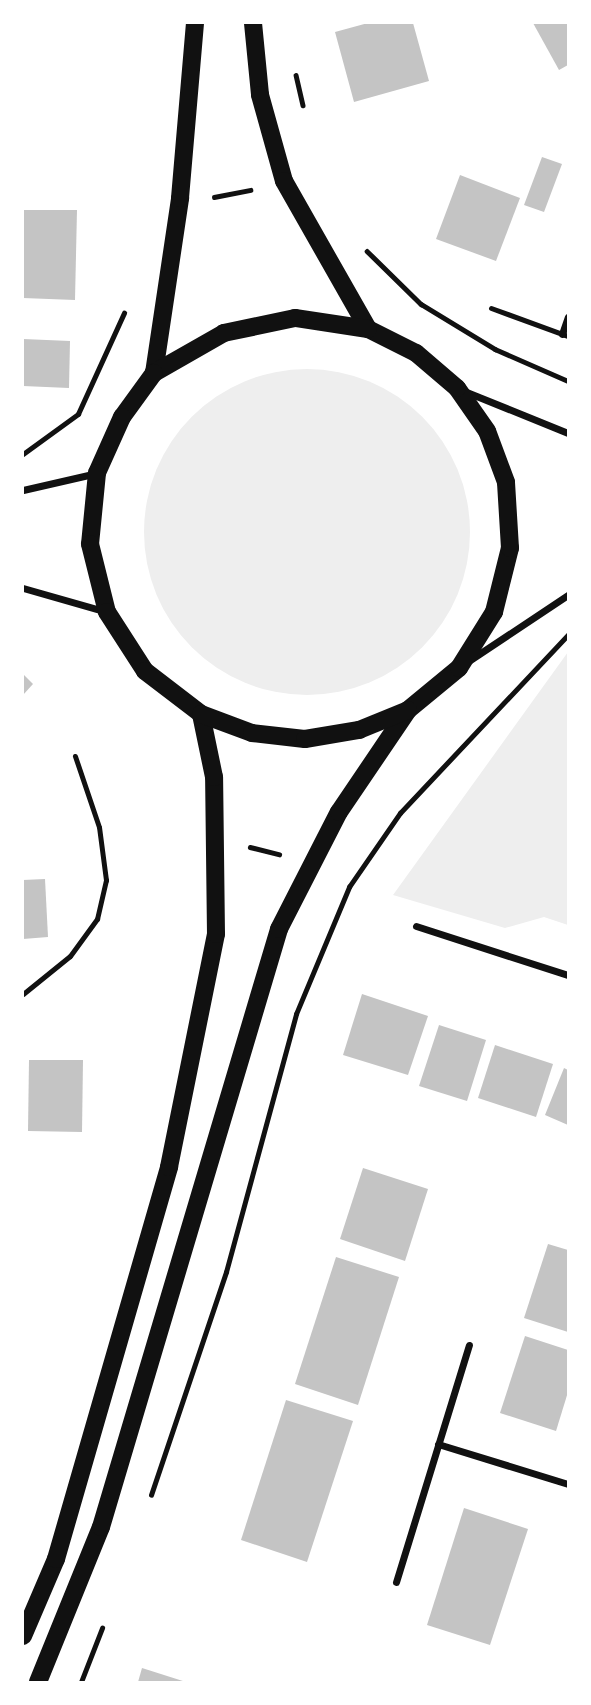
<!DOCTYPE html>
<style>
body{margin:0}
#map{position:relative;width:591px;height:1705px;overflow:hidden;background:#fff;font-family:"PT Serif",serif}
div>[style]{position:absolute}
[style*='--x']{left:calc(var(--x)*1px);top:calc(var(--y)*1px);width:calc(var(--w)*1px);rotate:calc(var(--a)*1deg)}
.green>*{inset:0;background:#eee}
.round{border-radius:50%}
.building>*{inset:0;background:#c4c4c4}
.path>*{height:4.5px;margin:-2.25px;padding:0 2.25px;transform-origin:2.25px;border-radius:2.25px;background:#111}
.service>*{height:5px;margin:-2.5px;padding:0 2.5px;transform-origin:2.5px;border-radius:2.5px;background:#111}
.minor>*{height:7px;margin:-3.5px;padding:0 3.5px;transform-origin:3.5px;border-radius:3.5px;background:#111}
.primary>*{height:18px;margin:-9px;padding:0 9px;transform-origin:9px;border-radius:9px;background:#111}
span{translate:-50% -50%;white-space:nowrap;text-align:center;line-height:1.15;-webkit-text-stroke:5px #fff;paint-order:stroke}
.frame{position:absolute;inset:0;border:24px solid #fff;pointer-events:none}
</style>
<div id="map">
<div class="green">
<div class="round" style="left:144px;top:369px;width:326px;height:326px"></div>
<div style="clip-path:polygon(568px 652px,568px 925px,544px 917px,505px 928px,393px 895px)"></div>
</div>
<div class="building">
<div style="clip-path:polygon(368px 23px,413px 23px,429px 81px,354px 102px,335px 32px)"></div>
<div style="clip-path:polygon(533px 23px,568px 23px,568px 65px,559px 70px)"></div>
<div style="clip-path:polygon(542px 157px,562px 164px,544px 212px,524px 205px)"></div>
<div style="clip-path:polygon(460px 175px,520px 198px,496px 261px,436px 239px)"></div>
<div style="clip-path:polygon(23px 210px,77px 210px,75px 300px,23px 298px)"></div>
<div style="clip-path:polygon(23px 339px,70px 341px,69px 388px,23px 386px)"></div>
<div style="clip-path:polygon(23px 674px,33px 684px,23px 695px)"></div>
<div style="clip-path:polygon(45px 879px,48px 937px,23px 939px,23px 880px)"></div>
<div style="clip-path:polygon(362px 994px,428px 1016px,408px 1075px,343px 1055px)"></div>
<div style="clip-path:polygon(439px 1025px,486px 1040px,467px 1101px,419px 1086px)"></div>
<div style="clip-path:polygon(495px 1045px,553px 1064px,536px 1117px,478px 1098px)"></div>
<div style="clip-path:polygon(29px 1060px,83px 1060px,82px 1132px,28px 1131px)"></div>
<div style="clip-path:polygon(564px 1068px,568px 1070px,568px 1125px,545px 1115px)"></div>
<div style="clip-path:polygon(363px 1168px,428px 1189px,405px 1261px,340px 1239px)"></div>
<div style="clip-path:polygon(548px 1244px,568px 1250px,568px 1332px,524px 1318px)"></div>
<div style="clip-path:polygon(336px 1257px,399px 1277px,358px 1405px,295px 1384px)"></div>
<div style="clip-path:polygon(525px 1336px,568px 1350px,568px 1392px,556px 1431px,500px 1413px)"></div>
<div style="clip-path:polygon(286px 1400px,353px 1421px,307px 1562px,241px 1540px)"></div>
<div style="clip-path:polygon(464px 1508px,528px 1529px,490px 1645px,427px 1625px)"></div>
<div style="clip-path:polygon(142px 1668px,186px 1682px,138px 1682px)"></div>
</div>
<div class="path">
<div style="--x:296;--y:75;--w:31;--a:77"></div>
<div style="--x:214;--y:197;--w:37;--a:-11"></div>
<div style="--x:367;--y:251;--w:76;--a:44.5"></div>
<div style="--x:421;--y:304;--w:87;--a:31.3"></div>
<div style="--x:495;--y:349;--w:80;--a:23.7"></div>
<div style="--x:23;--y:454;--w:68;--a:-36"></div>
<div style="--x:78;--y:414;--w:111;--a:-65.5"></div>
<div style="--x:250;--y:847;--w:30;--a:14"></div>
<div style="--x:151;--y:1495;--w:235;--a:-71.4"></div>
<div style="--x:226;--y:1272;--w:267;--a:-74.8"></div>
<div style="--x:296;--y:1014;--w:138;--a:-67.3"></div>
<div style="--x:349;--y:887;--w:90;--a:-55.4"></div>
<div style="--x:400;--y:813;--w:245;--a:-46.7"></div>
<div style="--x:81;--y:1682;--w:58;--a:-68.7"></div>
</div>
<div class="service">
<div style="--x:491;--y:308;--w:82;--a:20"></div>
<div style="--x:23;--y:994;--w:60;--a:-39"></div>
<div style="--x:70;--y:956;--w:46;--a:-53.9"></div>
<div style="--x:97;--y:919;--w:40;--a:-77"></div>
<div style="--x:106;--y:880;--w:53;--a:-97.5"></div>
<div style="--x:99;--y:827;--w:75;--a:-108.7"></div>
</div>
<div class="minor">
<div style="--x:562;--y:334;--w:18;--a:-71"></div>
<div style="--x:464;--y:391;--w:112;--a:22"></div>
<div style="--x:23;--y:490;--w:76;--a:-12.9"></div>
<div style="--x:23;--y:588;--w:87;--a:15.9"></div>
<div style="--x:470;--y:660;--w:118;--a:-33.6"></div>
<div style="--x:416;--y:926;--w:160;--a:17.9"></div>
<div style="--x:438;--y:1444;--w:136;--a:17.1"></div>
<div style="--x:396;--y:1582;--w:248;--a:-72.9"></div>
</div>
<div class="primary">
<div style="--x:253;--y:23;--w:72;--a:84.4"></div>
<div style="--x:260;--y:95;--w:89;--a:74.4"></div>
<div style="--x:284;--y:181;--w:170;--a:60.4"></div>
<div style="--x:154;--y:373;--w:177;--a:-81.5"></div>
<div style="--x:180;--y:198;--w:176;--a:-85.1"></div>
<div style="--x:23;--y:1636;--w:84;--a:-66.8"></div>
<div style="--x:56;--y:1559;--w:408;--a:-73.9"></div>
<div style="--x:169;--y:1167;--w:238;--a:-78.6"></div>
<div style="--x:216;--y:934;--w:157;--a:-90.7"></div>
<div style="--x:214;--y:777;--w:64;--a:-101.7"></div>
<div style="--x:38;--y:1682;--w:167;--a:-67.9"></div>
<div style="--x:101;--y:1527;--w:624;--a:-73.42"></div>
<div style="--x:279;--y:929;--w:131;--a:-62.9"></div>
<div style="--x:339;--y:812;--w:123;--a:-55.9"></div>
<div style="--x:408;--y:710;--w:66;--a:-39.5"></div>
<div style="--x:459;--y:668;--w:66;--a:-58"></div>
<div style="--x:494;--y:612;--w:66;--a:-76"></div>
<div style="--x:510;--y:548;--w:66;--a:-93.5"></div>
<div style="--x:506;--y:482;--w:54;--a:-110.4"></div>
<div style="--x:487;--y:431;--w:52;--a:-124.9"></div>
<div style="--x:457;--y:388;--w:54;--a:-139.5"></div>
<div style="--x:416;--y:353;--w:54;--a:-153.4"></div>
<div style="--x:368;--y:329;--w:74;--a:-171.4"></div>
<div style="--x:295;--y:318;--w:73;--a:168.1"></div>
<div style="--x:224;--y:333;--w:81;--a:150.3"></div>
<div style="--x:154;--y:373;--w:54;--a:126"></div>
<div style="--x:122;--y:417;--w:61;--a:114.1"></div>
<div style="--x:97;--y:473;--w:71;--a:95.6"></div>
<div style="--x:90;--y:544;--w:70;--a:76"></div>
<div style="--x:107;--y:612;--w:70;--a:57.2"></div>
<div style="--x:145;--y:671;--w:71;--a:37.5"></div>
<div style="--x:201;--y:714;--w:54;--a:20.4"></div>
<div style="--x:252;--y:733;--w:53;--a:6.5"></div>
<div style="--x:305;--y:739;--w:55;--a:-9.5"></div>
<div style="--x:359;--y:730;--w:53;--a:-22.2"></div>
</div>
<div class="frame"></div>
</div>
